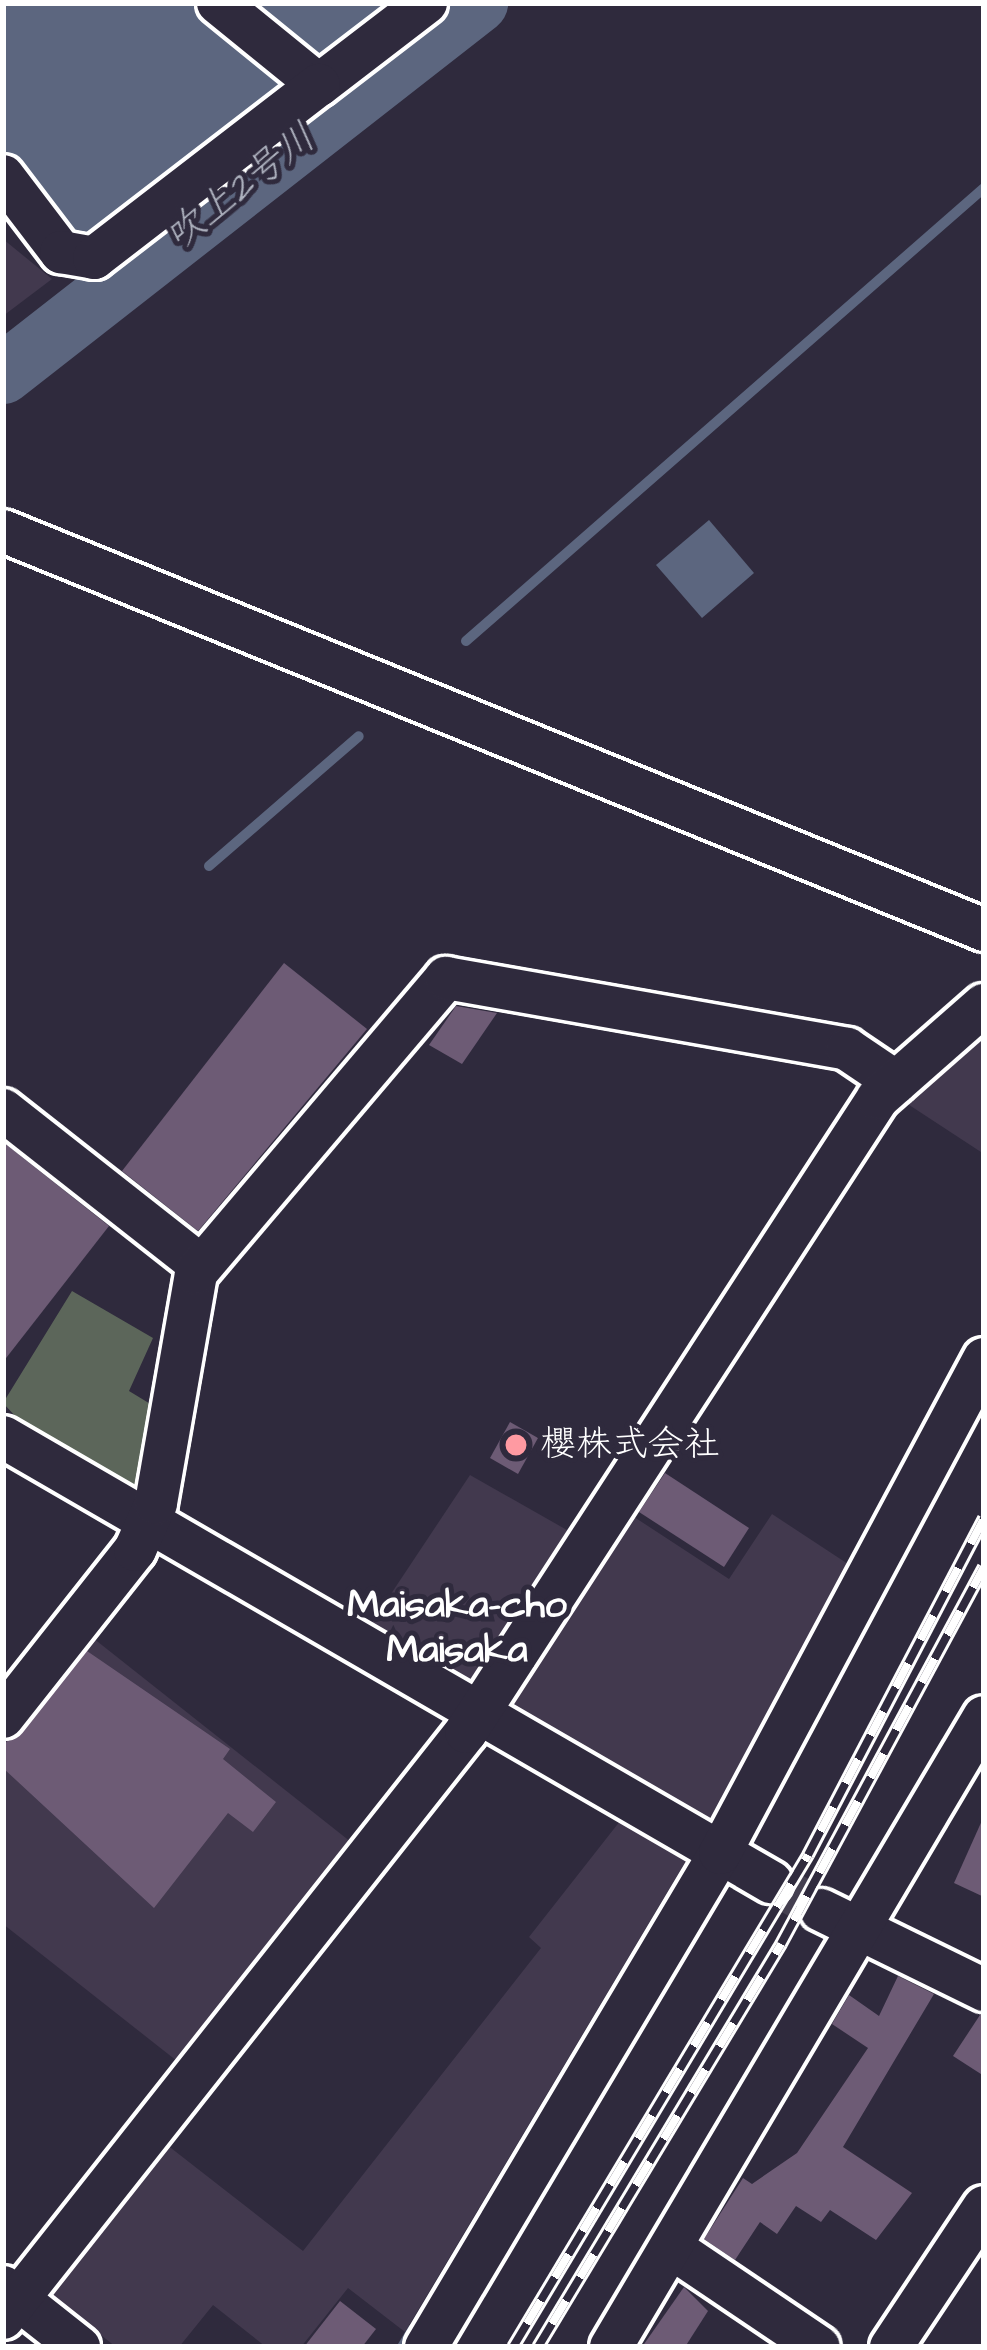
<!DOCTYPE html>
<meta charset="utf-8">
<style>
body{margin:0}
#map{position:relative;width:987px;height:2350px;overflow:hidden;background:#2f2a3d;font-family:"Architects Daughter","Klee One",sans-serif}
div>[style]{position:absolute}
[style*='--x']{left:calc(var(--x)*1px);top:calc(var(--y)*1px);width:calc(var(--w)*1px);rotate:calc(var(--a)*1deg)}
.built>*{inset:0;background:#42394e}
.green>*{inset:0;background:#5c665a}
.water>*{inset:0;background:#5c667f}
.stream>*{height:10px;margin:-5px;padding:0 5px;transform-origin:5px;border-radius:5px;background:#5c667f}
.river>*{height:60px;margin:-30px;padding:0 30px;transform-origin:30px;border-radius:30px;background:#5c667f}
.building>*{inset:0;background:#6d5b75}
.minor-tunnel>*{height:42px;margin-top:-21px;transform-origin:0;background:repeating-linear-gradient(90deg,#443f50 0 42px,transparent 0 63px)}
.roads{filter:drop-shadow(3px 0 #fff) drop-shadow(-3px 0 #fff) drop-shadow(0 3px #fff) drop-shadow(0 -3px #fff)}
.minor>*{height:42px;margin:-21px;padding:0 21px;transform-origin:21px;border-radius:21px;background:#2f2a3d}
.rail>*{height:14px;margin-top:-7px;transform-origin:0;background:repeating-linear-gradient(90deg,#2f2a3d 0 27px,#fff 0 54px);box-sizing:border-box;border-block:3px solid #fff}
.dots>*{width:33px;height:33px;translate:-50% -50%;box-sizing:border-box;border:6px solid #2f2a3d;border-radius:50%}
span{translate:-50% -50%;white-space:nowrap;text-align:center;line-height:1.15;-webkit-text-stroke:10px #2f2a3d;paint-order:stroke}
.poi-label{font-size:36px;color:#fff}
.left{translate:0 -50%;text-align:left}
.water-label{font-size:39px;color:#aeb2bf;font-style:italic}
.neighbourhood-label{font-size:39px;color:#fff;font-weight:700}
.frame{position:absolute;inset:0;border:6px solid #fff;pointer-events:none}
</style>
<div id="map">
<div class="built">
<div style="clip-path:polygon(3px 239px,52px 279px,3px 316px)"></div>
<div style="clip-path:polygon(984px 1025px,984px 1154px,900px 1099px)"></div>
<div style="clip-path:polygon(470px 1475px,574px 1534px,474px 1687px,369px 1627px)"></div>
<div style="clip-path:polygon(625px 1511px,729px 1579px,772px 1514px,848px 1564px,709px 1820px,501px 1702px)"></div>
<div style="clip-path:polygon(88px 1634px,356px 1846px,182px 2065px,3px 1924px,3px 1741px)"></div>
<div style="clip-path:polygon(624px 1816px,690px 1854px,405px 2332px,348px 2288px,301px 2347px,266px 2347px,213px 2305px,179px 2347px,116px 2347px,44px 2290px,162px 2141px,303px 2251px,541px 1948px,529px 1937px)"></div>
</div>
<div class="green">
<div style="clip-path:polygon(72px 1291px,153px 1338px,129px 1391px,157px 1408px,141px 1497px,31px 1433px,3px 1403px)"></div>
</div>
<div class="water">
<div style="clip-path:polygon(3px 3px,435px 3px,96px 263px,3px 182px)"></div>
<div style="clip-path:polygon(709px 520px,754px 573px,702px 618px,656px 565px)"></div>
</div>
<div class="stream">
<div style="--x:466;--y:641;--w:688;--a:-41.17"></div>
<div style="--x:209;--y:866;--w:198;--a:-40.9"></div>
<div style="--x:402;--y:2347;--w:21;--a:-59"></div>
</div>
<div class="river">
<div style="--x:3;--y:374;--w:603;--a:-37.99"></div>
</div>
<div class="building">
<div style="clip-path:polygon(284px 963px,367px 1029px,198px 1231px,122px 1171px)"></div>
<div style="clip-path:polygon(456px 1006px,497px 1013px,462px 1064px,429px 1045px)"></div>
<div style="clip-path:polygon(3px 1142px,109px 1226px,3px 1362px)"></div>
<div style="clip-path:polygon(510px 1422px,538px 1438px,518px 1474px,490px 1458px)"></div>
<div style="clip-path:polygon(665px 1473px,749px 1528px,724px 1567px,639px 1512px)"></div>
<div style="clip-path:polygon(87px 1651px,230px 1749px,223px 1759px,276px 1802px,253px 1832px,228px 1813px,154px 1908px,3px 1768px,3px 1746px)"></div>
<div style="clip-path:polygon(984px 1816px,984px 1897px,954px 1883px)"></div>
<div style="clip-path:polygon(898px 1976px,934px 1994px,843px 2147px,912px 2193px,876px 2240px,830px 2210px,821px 2222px,796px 2206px,777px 2234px,760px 2222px,735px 2260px,704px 2239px,743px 2178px,752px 2184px,797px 2153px,868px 2048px,832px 2024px,849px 1995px,879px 2016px)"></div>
<div style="clip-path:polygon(980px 2015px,984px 2015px,984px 2076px,953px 2056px)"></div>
<div style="clip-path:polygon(684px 2287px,708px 2311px,685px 2347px,642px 2347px)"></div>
<div style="clip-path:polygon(340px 2301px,376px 2329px,362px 2347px,304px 2347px)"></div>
</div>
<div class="minor-tunnel">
<div style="--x:771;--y:1882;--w:57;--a:29.2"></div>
</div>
<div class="roads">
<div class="minor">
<div style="--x:218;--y:3;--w:130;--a:39.1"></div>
<div style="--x:319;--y:85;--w:135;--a:-37.5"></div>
<div style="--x:3;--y:176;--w:96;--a:52.7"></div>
<div style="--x:61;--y:252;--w:34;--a:10"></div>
<div style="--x:94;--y:258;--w:284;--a:-37.6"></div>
<div style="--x:3;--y:531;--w:1059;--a:22.13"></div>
<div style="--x:3;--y:1110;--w:252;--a:38.2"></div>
<div style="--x:3;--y:1437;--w:888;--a:30.09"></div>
<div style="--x:3;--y:1717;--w:213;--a:-51.7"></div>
<div style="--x:135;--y:1550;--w:51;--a:-65.9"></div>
<div style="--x:156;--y:1503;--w:233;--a:-80.1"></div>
<div style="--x:196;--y:1273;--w:387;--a:-49.7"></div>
<div style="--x:446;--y:978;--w:407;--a:10"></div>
<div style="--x:847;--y:1049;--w:59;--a:34"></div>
<div style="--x:821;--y:1910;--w:182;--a:26.1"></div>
<div style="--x:672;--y:2248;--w:177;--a:34"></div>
<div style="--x:3;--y:2287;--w:97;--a:38.3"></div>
<div style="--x:3;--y:2318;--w:747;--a:-51.69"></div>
<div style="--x:466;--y:1732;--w:756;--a:-56.98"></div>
<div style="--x:878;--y:1098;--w:141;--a:-41.3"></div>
<div style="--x:426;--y:2347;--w:575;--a:-59.24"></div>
<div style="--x:720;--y:1853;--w:560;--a:-61.88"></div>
<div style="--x:611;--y:2347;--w:732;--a:-59.37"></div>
<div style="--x:891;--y:2347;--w:168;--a:-56.4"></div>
</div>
</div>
<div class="rail">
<div style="--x:513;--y:2347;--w:574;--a:-59.05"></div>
<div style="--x:808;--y:1855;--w:380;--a:-62.4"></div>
<div style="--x:538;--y:2347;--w:471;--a:-58.9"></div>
<div style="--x:781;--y:1944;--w:428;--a:-61.7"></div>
</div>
<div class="dots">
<div style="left:516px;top:1445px;background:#ff9aa2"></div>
</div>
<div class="poi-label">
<span class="left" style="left:540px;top:1445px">櫻株式会社</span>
</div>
<div class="water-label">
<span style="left:241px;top:188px;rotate:-38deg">吹上2号川</span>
</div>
<div class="neighbourhood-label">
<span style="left:457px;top:1629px">Maisaka-cho<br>Maisaka</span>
</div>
<div class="frame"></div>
</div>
